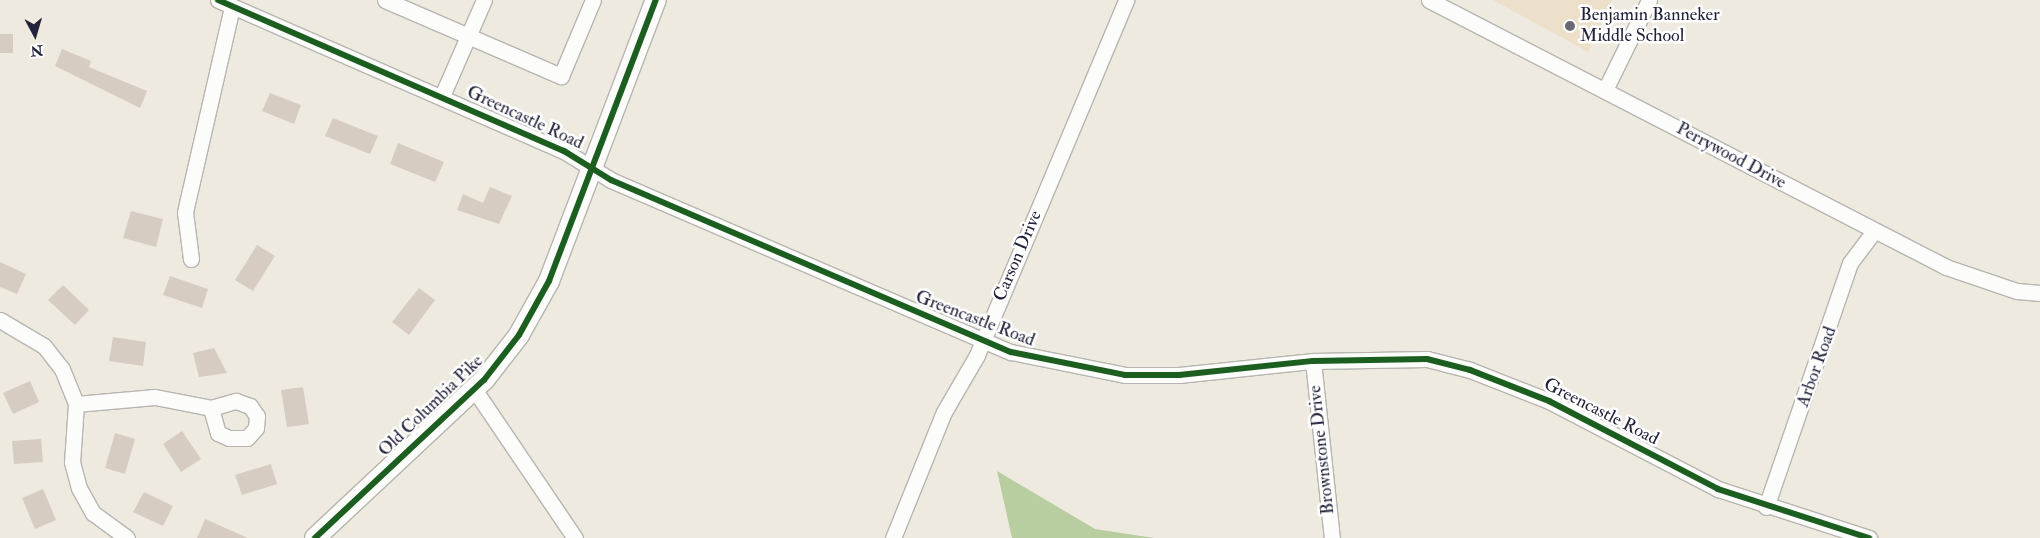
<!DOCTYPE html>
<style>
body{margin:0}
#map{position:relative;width:2040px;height:538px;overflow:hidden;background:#eeeadf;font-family:"IM FELL Double Pica",serif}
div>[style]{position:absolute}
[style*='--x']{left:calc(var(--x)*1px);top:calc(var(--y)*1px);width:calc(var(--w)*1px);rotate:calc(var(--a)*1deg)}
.built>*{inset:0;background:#ede0cb}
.forest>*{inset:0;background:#b8cda0}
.building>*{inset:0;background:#d7ccc1}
.roads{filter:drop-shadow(1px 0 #b7b5b0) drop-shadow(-1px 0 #b7b5b0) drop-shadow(0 1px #b7b5b0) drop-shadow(0 -1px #b7b5b0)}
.minor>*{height:15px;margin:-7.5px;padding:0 7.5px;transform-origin:7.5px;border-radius:7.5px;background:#fcfcfa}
.major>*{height:20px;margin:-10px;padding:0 10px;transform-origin:10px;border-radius:10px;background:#fcfcfa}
.cycleway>*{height:6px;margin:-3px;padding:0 3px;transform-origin:3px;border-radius:3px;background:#1b5e20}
.dots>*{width:14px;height:14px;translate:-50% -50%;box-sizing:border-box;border:2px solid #fff;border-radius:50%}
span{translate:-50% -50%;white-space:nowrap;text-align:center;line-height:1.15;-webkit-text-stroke:5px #fff;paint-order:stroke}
.poi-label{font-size:18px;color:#22223b}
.left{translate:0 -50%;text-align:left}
.street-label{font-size:18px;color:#22223b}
.north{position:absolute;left:10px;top:10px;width:50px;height:50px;-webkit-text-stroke:4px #fff;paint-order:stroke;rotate:174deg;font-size:14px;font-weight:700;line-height:20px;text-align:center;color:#22223b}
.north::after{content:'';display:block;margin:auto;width:18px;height:22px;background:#22223b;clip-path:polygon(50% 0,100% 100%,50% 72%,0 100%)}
</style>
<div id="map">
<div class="built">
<div style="clip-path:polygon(1493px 0,1612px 0,1588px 52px)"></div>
</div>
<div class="forest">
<div style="clip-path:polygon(997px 471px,1095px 529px,1154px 538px,1012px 538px)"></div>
</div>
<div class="building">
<div style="clip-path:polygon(0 34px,13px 34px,13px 53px,0 53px)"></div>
<div style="clip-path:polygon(62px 49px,91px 61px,89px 67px,147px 91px,140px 108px,55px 66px)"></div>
<div style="clip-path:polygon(270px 93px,301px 105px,294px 124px,262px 111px)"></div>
<div style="clip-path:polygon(333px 118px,378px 136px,370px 154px,325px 136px)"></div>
<div style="clip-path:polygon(398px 143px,444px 162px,435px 182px,390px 164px)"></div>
<div style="clip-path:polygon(490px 187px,512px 196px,499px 224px,457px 210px,463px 194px,483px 203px)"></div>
<div style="clip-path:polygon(131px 211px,163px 219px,156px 247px,123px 238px)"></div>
<div style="clip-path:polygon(257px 245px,275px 256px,253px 291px,235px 280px)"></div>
<div style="clip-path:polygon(0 262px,26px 274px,17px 294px,0 287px)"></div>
<div style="clip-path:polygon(170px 276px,208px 289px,202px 308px,163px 295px)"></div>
<div style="clip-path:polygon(63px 285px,89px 310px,75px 325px,48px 300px)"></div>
<div style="clip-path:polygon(419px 288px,435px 300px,409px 335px,392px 322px)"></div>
<div style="clip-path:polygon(113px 337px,146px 342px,143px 366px,109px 361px)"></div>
<div style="clip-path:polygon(214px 348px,227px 373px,199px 377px,193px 353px)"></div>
<div style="clip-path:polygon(30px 381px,39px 402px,13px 414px,3px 393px)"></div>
<div style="clip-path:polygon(303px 387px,309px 424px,287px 427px,281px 390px)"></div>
<div style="clip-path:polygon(182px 431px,201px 459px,181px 472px,163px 444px)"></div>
<div style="clip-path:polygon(115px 433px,135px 439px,125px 474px,105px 468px)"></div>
<div style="clip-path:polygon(41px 439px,43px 462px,14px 464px,12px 441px)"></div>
<div style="clip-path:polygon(271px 464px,277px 484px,242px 495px,235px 475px)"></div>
<div style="clip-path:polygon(43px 489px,56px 520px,35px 529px,22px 498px)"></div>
<div style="clip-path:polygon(144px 492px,173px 506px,163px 526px,133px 512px)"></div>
<div style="clip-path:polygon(205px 519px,248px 538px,197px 538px)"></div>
</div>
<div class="roads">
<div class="minor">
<div style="--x:218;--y:0;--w:378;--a:23.6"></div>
<div style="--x:564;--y:151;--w:55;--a:31.7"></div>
<div style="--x:611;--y:180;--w:435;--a:23.3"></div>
<div style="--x:1011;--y:352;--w:116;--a:11.4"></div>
<div style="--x:1125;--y:375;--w:54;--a:0"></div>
<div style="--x:1179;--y:375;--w:135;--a:-6"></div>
<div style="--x:1313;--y:361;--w:114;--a:-1"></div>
<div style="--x:1427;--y:359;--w:44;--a:14.3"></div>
<div style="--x:1470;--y:370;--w:85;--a:21.4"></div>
<div style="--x:1549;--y:401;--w:191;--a:27.5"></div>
<div style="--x:1718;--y:489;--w:159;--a:18"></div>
<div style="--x:385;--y:0;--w:192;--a:23.4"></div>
<div style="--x:561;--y:76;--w:82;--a:-67.2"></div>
<div style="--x:1429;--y:0;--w:582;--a:27.31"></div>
<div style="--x:1946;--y:267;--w:75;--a:18.7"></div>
<div style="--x:2017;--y:291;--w:23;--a:5"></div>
<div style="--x:1605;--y:90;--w:100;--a:-63.9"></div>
<div style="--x:442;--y:96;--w:105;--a:-66.4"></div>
<div style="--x:191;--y:259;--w:47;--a:-97.3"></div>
<div style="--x:185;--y:212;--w:211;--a:-77.1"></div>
<div style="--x:0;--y:320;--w:51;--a:30.6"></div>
<div style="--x:44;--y:346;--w:29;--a:52"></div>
<div style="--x:62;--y:369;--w:38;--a:68"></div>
<div style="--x:76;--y:404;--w:58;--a:93.9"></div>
<div style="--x:72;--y:462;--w:27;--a:75"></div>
<div style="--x:79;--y:488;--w:29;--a:61"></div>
<div style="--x:93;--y:513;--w:42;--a:36.3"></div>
<div style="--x:1313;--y:361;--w:178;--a:83.9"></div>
<div style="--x:474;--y:389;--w:180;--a:55.9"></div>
<div style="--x:76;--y:404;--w:79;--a:-5.1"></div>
<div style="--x:155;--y:397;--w:57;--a:11.1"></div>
<div style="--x:211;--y:408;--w:26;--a:-16"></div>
<div style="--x:236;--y:401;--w:15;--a:20"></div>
<div style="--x:250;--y:406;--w:12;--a:55"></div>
<div style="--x:257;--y:416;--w:12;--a:95"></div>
<div style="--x:256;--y:428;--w:13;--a:132"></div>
<div style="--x:247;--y:438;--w:18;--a:180"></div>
<div style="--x:229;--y:438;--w:12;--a:-156"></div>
<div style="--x:218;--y:433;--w:26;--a:-106"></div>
<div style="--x:1766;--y:507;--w:258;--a:-71"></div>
<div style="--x:1850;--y:263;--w:40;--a:-53"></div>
<div style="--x:893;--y:538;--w:136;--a:-68"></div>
<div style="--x:944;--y:412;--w:66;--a:-59.9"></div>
<div style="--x:977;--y:355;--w:385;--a:-67.2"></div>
</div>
<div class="major">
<div style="--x:315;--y:538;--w:231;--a:-43.1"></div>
<div style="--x:484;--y:380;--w:57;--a:-52.1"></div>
<div style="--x:519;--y:335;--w:62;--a:-60.9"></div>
<div style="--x:549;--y:281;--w:301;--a:-69.2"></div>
</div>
</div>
<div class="cycleway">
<div style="--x:218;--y:0;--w:378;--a:23.6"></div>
<div style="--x:564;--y:151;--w:55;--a:31.7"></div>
<div style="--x:611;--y:180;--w:435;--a:23.3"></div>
<div style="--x:1011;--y:352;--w:116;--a:11.4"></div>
<div style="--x:1125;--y:375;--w:54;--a:0"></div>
<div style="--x:1179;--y:375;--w:135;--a:-6"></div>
<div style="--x:1313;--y:361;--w:114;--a:-1"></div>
<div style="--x:1427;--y:359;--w:44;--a:14.3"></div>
<div style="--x:1470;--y:370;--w:85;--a:21.4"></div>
<div style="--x:1549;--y:401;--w:191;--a:27.5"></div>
<div style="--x:1718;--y:489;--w:159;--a:18"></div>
<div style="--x:315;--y:538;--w:231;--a:-43.1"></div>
<div style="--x:484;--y:380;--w:57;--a:-52.1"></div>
<div style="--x:519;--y:335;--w:62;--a:-60.9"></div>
<div style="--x:549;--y:281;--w:301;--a:-69.2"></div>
</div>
<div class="dots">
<div style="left:1570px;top:26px;background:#696874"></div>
</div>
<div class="poi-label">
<span class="left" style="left:1580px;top:26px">Benjamin Banneker<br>Middle School</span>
</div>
<div class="street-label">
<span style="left:525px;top:118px;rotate:25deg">Greencastle Road</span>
<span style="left:1731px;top:156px;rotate:28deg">Perrywood Drive</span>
<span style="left:1018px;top:256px;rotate:-67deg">Carson Drive</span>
<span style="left:975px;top:319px;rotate:21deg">Greencastle Road</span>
<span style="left:1817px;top:367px;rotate:-70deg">Arbor Road</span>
<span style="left:431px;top:406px;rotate:-44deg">Old Columbia Pike</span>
<span style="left:1601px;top:412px;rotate:27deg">Greencastle Road</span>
<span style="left:1322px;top:450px;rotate:-96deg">Brownstone Drive</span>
</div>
<div class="north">N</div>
</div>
